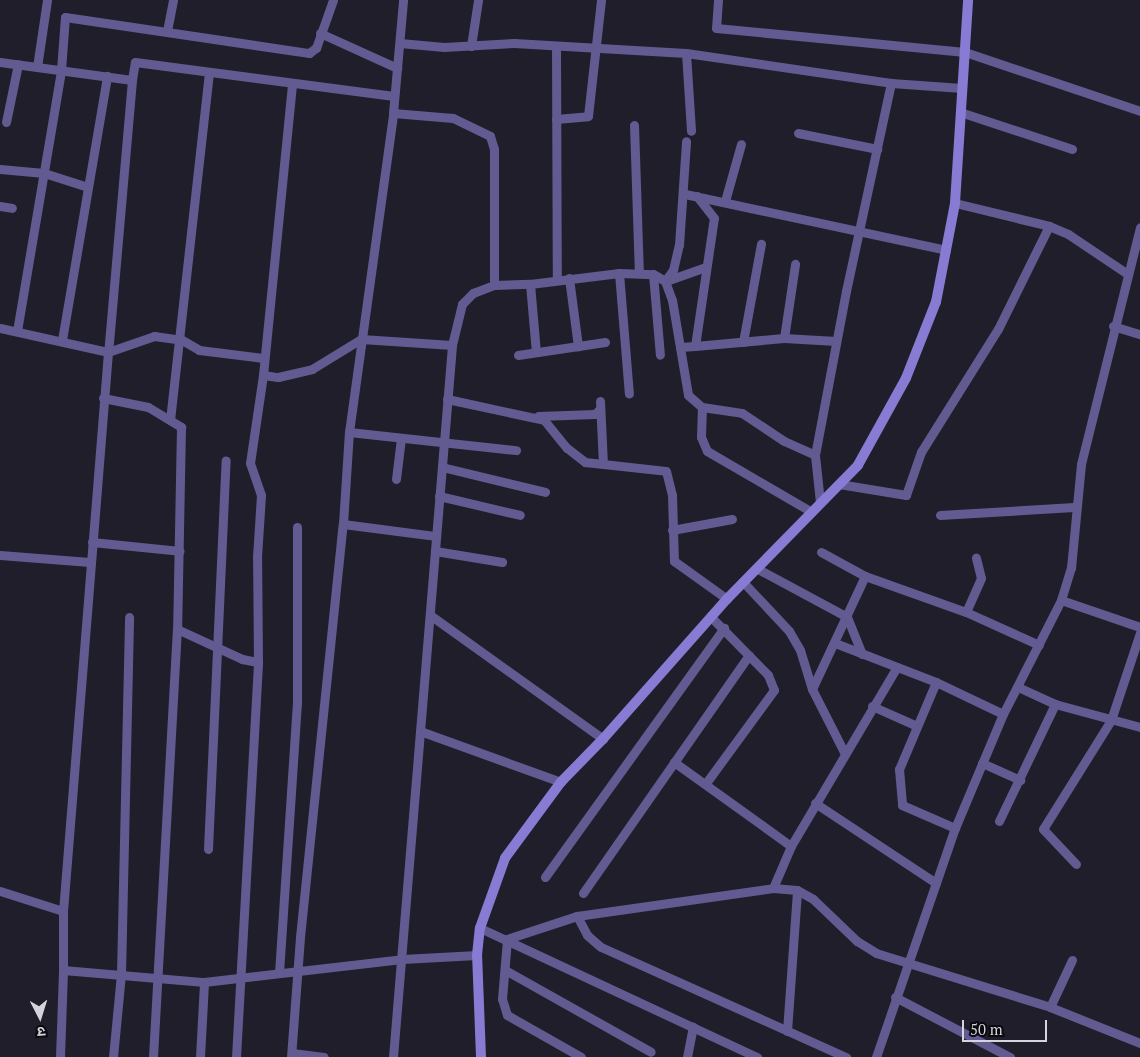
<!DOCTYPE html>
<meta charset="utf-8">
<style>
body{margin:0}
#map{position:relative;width:1140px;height:1057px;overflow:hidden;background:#1f1e2a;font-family:"PT Serif","Noto Sans Devanagari",serif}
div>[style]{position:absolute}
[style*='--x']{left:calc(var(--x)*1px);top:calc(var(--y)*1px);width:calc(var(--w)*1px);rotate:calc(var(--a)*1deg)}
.street>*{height:9px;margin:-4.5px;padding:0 4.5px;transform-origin:4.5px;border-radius:4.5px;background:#615b91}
.secondary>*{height:10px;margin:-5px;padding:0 5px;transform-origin:5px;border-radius:5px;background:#877bd3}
span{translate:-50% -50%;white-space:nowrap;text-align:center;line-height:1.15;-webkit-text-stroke:4.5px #09090e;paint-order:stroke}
.north{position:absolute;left:15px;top:992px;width:50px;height:50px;-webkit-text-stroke:4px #09090e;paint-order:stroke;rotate:175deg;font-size:14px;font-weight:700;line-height:20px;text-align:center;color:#d4d4dc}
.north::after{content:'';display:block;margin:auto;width:18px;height:22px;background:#d4d4dc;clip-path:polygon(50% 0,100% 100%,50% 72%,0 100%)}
.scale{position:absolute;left:962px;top:1020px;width:85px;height:22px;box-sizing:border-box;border:2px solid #d4d4dc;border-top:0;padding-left:6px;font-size:15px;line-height:18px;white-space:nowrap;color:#d4d4dc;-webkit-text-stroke:4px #09090e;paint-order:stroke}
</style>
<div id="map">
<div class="street">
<div style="--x:718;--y:0;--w:28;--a:94"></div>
<div style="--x:716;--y:28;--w:250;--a:5.5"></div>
<div style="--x:965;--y:52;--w:185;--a:18.6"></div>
<div style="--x:167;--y:31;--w:32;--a:-79"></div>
<div style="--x:320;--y:33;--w:85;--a:24.4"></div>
<div style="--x:400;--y:43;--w:44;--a:5.2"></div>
<div style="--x:444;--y:47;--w:70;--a:-3.3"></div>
<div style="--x:514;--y:43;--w:172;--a:3.3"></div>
<div style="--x:686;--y:53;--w:207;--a:8.3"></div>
<div style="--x:891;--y:83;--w:71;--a:4"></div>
<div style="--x:471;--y:46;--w:47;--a:-81.3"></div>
<div style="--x:556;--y:46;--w:234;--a:89.8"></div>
<div style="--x:686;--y:53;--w:78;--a:86.3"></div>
<div style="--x:0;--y:62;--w:133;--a:7.8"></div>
<div style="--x:132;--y:80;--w:18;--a:-81"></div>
<div style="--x:135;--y:62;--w:261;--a:7.5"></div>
<div style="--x:37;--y:67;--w:68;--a:-81.5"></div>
<div style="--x:132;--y:80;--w:273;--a:95"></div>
<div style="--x:108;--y:352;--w:49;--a:-19.2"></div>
<div style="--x:154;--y:336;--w:28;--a:8"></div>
<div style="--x:182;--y:340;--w:20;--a:30"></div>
<div style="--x:199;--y:350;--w:64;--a:7.1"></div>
<div style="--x:960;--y:112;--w:118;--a:18.3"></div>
<div style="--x:393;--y:113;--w:60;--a:4.8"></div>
<div style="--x:453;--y:118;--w:41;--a:25.9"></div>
<div style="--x:490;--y:136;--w:14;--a:73"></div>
<div style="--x:494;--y:149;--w:136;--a:90"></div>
<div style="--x:556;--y:119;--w:32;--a:-5"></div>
<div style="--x:588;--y:116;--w:117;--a:-83.6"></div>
<div style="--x:6;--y:122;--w:59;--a:-78.3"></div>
<div style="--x:634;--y:125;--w:148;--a:88.1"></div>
<div style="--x:798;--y:133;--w:81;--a:11.4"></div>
<div style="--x:0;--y:169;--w:44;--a:5.2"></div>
<div style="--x:44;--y:173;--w:46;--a:17.7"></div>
<div style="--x:685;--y:194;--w:267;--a:12.1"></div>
<div style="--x:725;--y:201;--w:59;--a:-74.3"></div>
<div style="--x:955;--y:203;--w:97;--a:13.7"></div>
<div style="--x:1049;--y:226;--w:21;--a:23"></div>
<div style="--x:1068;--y:234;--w:70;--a:33.9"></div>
<div style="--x:0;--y:206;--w:12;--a:9"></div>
<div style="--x:619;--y:273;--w:121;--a:85.3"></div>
<div style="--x:653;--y:274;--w:81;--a:85.1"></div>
<div style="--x:569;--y:278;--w:69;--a:82.5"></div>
<div style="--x:665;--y:281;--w:14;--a:-54"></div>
<div style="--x:673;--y:270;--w:26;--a:-77"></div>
<div style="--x:679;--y:245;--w:104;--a:-86.1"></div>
<div style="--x:666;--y:281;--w:42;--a:-19.3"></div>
<div style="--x:530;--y:284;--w:68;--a:85"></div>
<div style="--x:1113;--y:326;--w:28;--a:17"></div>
<div style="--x:0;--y:328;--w:111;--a:12.5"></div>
<div style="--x:108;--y:352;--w:561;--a:94.6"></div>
<div style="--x:17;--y:331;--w:265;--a:-80.4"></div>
<div style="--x:61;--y:70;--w:53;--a:-85.7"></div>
<div style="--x:65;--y:17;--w:247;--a:8.4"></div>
<div style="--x:309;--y:53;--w:9;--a:-36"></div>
<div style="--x:316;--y:48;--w:51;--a:-70.5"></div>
<div style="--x:784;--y:338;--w:75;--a:-81.5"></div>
<div style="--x:62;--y:340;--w:268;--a:-80.3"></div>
<div style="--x:743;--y:342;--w:100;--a:-79.6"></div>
<div style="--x:695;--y:346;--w:89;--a:-5.1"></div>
<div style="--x:784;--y:338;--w:52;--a:3.3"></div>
<div style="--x:680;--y:347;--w:15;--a:-4"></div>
<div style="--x:695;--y:346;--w:129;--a:-81.6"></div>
<div style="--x:714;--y:218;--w:28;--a:-128"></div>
<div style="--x:518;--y:355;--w:88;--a:-8.5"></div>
<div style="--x:263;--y:375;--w:15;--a:8"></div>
<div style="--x:278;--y:377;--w:35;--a:-13"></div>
<div style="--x:312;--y:369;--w:57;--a:-31.5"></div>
<div style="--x:361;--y:339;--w:91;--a:3.8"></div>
<div style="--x:103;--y:398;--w:46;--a:11.3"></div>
<div style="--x:148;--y:407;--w:39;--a:31"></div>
<div style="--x:181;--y:427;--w:202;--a:91.1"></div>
<div style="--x:177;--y:629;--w:72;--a:24.8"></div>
<div style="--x:242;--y:659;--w:16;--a:11"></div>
<div style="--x:447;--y:399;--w:99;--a:12.2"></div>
<div style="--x:544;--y:420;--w:36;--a:51"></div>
<div style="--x:567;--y:448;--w:23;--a:38"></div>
<div style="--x:585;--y:462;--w:81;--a:6.3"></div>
<div style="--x:666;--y:471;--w:25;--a:76"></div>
<div style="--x:672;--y:495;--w:66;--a:88.3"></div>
<div style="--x:674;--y:561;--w:65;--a:35.6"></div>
<div style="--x:600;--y:401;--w:63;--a:87.3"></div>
<div style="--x:702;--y:407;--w:30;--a:92"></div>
<div style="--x:701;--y:437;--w:15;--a:67"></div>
<div style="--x:707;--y:451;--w:119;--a:30.2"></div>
<div style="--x:538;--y:416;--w:57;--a:-2"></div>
<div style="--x:595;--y:414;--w:7;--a:-45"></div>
<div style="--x:170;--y:420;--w:350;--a:-83.6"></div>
<div style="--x:349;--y:432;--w:168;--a:6.2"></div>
<div style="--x:442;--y:467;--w:106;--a:13.6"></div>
<div style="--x:396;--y:479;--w:41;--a:-83"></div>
<div style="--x:839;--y:484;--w:68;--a:9.3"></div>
<div style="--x:906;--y:495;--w:46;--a:-70.8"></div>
<div style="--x:921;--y:452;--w:145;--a:-58"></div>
<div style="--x:998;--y:329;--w:115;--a:-63.7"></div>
<div style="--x:439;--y:496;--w:83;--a:13.2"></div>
<div style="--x:820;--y:502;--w:47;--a:-96.1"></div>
<div style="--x:815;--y:455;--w:167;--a:-79.3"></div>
<div style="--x:846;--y:291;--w:213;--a:-77.8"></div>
<div style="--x:940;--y:515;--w:134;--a:-3.4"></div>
<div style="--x:343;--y:524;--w:94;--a:7.4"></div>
<div style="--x:672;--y:530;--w:61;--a:-10.4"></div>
<div style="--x:92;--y:542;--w:88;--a:5.8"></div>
<div style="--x:435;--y:551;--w:68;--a:9.3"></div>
<div style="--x:821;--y:552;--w:50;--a:28.6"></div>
<div style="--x:865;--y:576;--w:107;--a:19.6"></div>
<div style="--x:966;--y:612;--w:80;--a:24.3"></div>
<div style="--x:0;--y:555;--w:90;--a:4.4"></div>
<div style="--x:756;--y:568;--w:103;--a:28.3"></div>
<div style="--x:847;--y:617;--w:40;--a:68"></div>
<div style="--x:744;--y:583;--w:66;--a:46.8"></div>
<div style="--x:789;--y:631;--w:22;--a:60"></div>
<div style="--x:800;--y:650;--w:41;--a:72.9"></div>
<div style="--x:1061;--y:600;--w:83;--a:18.9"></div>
<div style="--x:966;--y:612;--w:37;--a:-66"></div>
<div style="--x:981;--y:578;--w:21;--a:-104"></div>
<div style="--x:430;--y:615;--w:213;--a:35.6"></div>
<div style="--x:835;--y:643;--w:108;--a:21.1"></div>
<div style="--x:936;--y:682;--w:74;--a:25.5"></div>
<div style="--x:936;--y:682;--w:95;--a:113"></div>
<div style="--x:899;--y:769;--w:36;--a:85"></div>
<div style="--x:902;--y:805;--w:58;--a:23.5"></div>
<div style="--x:1018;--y:687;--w:41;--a:24.7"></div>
<div style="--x:1055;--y:704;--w:88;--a:15.1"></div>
<div style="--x:872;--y:706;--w:49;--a:24"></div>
<div style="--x:420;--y:731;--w:150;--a:19.9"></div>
<div style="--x:844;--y:752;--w:71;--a:-116.9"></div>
<div style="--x:812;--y:689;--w:125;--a:-64.9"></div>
<div style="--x:674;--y:762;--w:144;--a:35.7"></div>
<div style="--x:982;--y:763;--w:42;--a:24.1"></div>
<div style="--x:706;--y:783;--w:115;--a:-53.8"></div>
<div style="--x:774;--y:690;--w:16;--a:-112"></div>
<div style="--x:768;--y:675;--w:81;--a:-134.5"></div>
<div style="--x:815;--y:803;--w:145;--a:33.5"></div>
<div style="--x:999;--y:821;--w:130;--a:-64.4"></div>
<div style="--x:208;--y:849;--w:389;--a:-87.4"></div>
<div style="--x:1076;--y:864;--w:48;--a:-133.3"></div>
<div style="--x:1043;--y:829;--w:128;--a:-58"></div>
<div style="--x:1111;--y:720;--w:92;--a:-71.6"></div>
<div style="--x:545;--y:877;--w:307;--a:-54.3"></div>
<div style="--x:773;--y:888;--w:46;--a:-66.8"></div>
<div style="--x:791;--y:846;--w:208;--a:-59.4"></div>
<div style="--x:0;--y:891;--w:66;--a:17.6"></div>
<div style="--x:63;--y:911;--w:59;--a:90"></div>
<div style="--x:63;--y:970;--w:142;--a:4.9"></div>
<div style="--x:204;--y:982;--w:199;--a:-6.6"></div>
<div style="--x:402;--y:959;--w:75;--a:-3.1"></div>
<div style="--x:583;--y:893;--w:290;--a:-55.1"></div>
<div style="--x:577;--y:916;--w:21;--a:62"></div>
<div style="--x:587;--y:935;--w:18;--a:41"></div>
<div style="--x:601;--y:947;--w:269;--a:24.2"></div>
<div style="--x:480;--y:928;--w:306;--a:25"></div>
<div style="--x:505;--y:970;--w:167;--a:29.3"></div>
<div style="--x:279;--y:973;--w:270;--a:-86.2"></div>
<div style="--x:297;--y:704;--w:177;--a:-90"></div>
<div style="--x:895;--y:997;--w:130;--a:27.6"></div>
<div style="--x:1050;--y:1007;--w:52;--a:-64.9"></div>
<div style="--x:787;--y:1031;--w:141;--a:-85.9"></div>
<div style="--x:292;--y:1053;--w:32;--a:7"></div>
<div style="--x:60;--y:1057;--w:87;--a:-88"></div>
<div style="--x:113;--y:1057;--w:83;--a:-84.5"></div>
<div style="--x:121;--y:974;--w:357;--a:-88.7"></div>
<div style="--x:153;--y:1057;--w:429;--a:-86.8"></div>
<div style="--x:200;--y:1057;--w:75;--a:-86.9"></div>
<div style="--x:236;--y:1057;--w:396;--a:-86.8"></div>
<div style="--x:258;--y:662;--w:105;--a:-90.5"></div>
<div style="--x:257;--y:557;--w:62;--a:-86.3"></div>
<div style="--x:261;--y:495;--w:34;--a:-109"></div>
<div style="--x:250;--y:463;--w:89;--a:-81.6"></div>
<div style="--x:263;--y:375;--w:293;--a:-84.3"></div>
<div style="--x:291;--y:1057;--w:120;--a:-85.7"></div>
<div style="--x:300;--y:937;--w:415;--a:-84.1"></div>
<div style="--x:343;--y:524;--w:92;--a:-86.3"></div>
<div style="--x:349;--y:432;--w:322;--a:-82.1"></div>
<div style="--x:393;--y:113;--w:113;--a:-84.9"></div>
<div style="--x:393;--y:1057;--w:714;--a:-85.26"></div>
<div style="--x:452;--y:345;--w:42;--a:-76.3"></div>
<div style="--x:462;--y:304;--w:16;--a:-45"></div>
<div style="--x:473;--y:293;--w:22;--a:-21"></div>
<div style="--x:494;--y:285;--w:36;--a:-2"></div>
<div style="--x:530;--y:284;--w:90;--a:-7"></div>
<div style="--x:619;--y:273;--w:34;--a:2"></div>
<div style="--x:653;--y:274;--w:14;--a:30"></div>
<div style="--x:665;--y:281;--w:20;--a:70"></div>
<div style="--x:672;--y:300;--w:96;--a:80.4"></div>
<div style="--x:688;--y:395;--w:18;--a:41"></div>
<div style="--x:702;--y:407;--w:40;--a:8.5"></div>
<div style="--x:742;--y:413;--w:50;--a:33.7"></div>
<div style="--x:784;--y:441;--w:34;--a:24"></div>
<div style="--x:581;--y:1057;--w:85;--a:-150.4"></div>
<div style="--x:507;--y:1015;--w:17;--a:-107"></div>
<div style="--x:502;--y:999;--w:60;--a:-85.2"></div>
<div style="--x:507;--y:939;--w:74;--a:-18.2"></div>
<div style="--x:577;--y:916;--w:198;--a:-8.1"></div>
<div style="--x:773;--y:888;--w:24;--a:5"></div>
<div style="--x:797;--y:890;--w:18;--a:29"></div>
<div style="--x:813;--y:899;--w:61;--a:43.7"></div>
<div style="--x:857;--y:941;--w:22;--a:32"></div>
<div style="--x:876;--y:953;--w:182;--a:17.2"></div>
<div style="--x:1050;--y:1007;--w:97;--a:21.8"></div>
<div style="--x:687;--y:1057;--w:31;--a:-79"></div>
<div style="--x:876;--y:1057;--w:242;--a:-71"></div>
<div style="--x:955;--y:828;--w:124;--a:-67.2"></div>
<div style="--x:1003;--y:714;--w:128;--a:-63"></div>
<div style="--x:1061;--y:600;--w:34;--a:-73"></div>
<div style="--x:1071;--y:568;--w:104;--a:-84.5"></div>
<div style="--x:1081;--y:464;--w:244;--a:-76"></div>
</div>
<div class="secondary">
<div style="--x:481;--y:1057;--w:102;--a:-92.2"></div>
<div style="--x:477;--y:955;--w:27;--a:-84"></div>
<div style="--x:480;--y:928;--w:74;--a:-70.3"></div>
<div style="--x:505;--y:858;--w:94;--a:-53.6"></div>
<div style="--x:561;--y:782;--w:60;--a:-45.7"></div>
<div style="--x:603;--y:739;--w:187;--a:-48.5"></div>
<div style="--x:727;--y:599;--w:187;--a:-45.6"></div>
<div style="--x:858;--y:465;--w:99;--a:-61.1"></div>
<div style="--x:906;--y:378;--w:82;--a:-68.5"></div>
<div style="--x:936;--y:302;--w:101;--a:-79.1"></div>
<div style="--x:955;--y:203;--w:203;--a:-86.3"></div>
</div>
<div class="north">उ</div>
<div class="scale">50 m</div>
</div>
